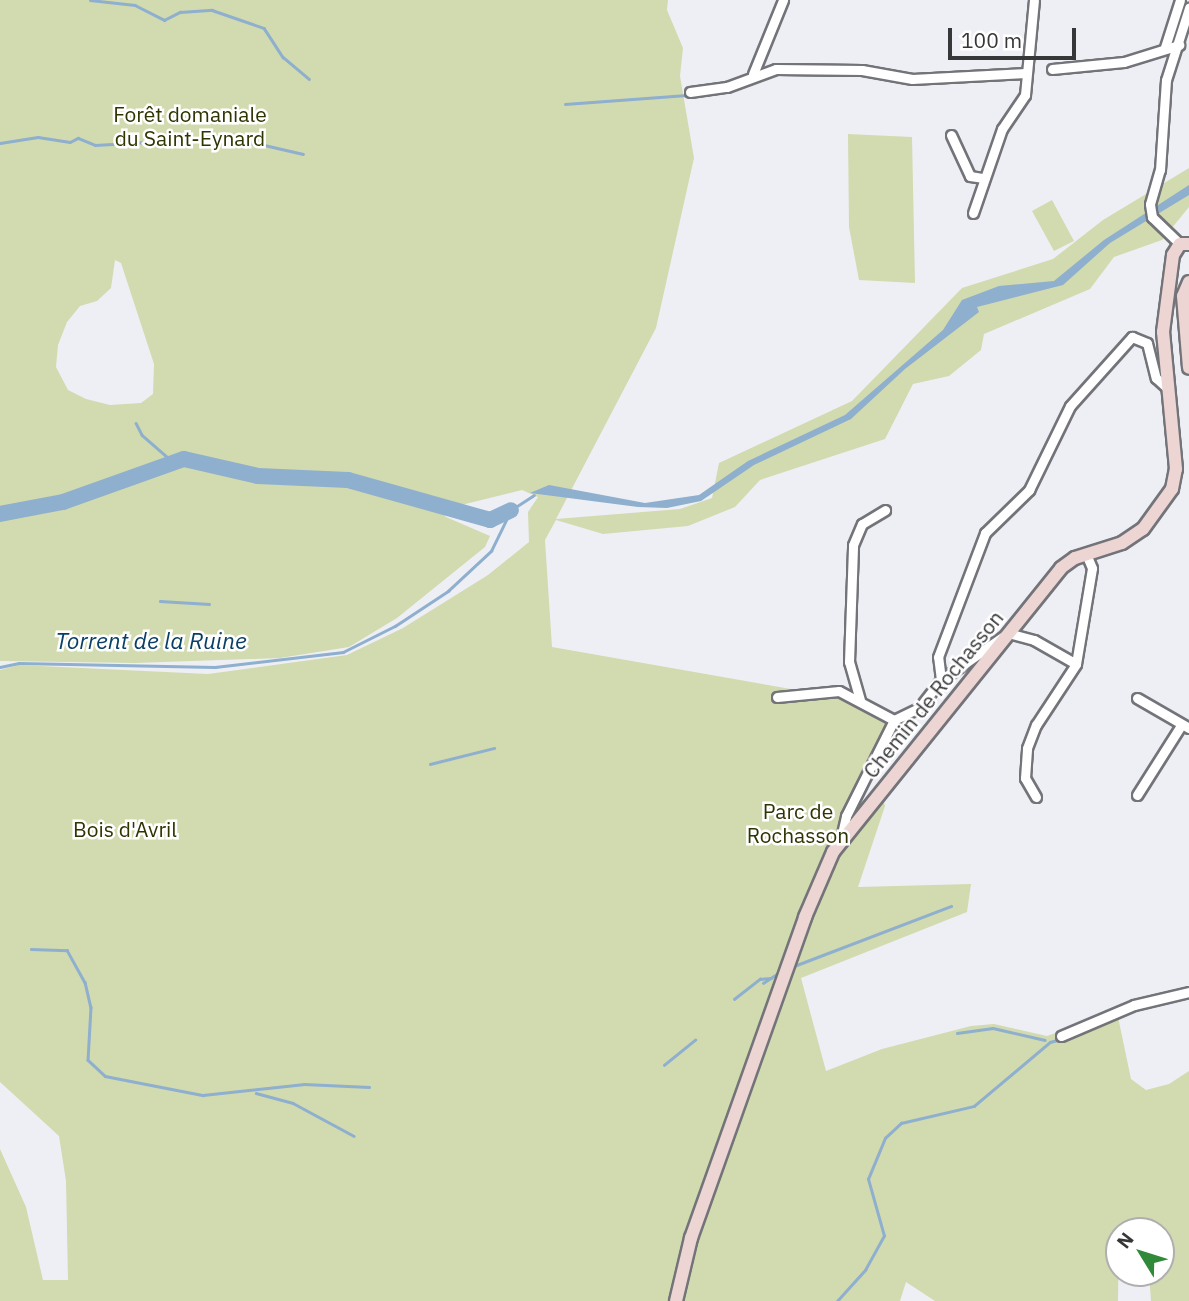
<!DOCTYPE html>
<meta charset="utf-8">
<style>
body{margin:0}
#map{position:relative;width:1189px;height:1301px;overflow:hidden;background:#eeeff5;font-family:"IBM Plex Sans",sans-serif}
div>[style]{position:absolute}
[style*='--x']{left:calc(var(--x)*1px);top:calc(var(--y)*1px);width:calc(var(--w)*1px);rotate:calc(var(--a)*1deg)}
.green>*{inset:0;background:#d2dab0}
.water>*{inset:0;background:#8eafce}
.stream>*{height:2.5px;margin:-1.25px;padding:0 1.25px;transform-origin:1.25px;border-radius:1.25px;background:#8eafce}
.river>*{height:16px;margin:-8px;padding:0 8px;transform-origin:8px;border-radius:8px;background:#8eafce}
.roads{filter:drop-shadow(2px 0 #737479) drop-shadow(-2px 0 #737479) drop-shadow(0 2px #737479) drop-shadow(0 -2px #737479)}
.street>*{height:9px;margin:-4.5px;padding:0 4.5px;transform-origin:4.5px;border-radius:4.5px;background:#fff}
.secondary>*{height:12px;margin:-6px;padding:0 6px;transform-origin:6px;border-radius:6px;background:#edd5d3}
span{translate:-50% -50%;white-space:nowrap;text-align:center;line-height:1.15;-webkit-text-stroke:5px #fff;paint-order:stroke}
.park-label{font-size:21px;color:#2f3401}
.street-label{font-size:21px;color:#363739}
.water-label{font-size:23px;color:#093f67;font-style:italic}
.north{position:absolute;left:1105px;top:1217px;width:70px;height:70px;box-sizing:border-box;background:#fff;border:2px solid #afafb0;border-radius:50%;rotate:308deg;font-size:19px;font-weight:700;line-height:28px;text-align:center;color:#363739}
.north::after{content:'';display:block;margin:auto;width:24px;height:32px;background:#308a3a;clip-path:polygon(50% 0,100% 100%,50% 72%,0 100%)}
.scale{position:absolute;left:948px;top:28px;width:128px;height:32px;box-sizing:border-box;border:4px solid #363739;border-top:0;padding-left:9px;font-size:21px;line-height:24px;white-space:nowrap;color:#363739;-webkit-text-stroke:5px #fff;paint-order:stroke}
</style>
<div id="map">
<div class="green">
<div style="clip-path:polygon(evenodd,0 0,668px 0,667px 10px,683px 48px,680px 76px,694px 158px,656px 328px,556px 519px,680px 509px,712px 498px,719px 463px,852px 401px,962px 288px,1053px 259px,1103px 220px,1189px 168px,1189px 207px,1162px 240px,1114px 257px,1090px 289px,984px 334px,981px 350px,949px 376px,913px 384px,885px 439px,760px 480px,735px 507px,688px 526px,603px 534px,556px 520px,545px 540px,552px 647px,808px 692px,830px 690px,894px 720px,842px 836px,881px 789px,885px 806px,858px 887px,971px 884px,967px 912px,801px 978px,826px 1071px,882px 1049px,971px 1026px,994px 1024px,1047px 1036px,1117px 1012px,1131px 1079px,1146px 1090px,1169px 1084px,1189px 1071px,1189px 1301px,1151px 1301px,1149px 1273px,1161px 1273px,1161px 1231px,1119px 1231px,1118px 1301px,935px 1301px,906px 1282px,900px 1301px,0 1301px,0 1149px,26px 1207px,43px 1280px,68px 1280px,66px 1181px,59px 1136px,0 1082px,0 670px,19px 665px,208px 674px,347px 655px,403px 628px,488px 575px,529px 542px,528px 512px,538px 497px,522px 490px,453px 507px,431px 502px,446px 517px,490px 536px,485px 547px,397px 618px,349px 647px,280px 658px,135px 663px,0 661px,0 0,115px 260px,121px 263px,154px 364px,153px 394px,141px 403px,110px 405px,86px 399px,68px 390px,56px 367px,58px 345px,67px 322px,80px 306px,97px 301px,111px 288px,115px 260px)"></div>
<div style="clip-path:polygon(848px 134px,912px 137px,915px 283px,859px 280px,849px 227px)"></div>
<div style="clip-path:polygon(1052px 200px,1074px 241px,1054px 251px,1032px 211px)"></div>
</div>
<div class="water">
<div style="clip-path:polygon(1189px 185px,1189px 195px,1110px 243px,1063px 285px,977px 307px,979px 312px,905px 369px,851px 419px,754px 465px,701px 501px,667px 508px,638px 507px,530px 493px,549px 485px,645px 503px,699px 495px,748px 461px,845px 415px,943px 330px,962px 300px,999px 286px,1054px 281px,1104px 240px)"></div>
</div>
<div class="stream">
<div style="--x:90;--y:0;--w:45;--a:6.3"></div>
<div style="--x:135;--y:5;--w:33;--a:27"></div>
<div style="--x:164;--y:20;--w:18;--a:-27"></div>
<div style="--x:180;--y:12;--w:32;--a:-4"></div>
<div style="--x:212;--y:10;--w:55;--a:19.1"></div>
<div style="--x:264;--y:28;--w:35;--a:57"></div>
<div style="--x:283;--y:57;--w:34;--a:40"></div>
<div style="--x:565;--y:104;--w:122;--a:-4.2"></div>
<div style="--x:0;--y:143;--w:38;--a:-9"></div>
<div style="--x:38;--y:137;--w:32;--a:9"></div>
<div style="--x:70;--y:142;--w:9;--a:-27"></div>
<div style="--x:78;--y:138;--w:18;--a:22"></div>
<div style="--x:95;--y:145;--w:86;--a:-3.3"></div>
<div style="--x:181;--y:140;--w:79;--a:2.9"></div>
<div style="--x:260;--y:144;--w:44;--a:13.1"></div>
<div style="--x:136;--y:423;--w:13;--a:63"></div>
<div style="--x:142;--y:435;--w:41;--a:41.1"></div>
<div style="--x:160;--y:601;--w:49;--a:3.5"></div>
<div style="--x:0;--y:667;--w:19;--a:-12"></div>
<div style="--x:19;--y:663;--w:196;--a:1.2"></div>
<div style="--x:215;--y:667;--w:129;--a:-6.7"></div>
<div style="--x:343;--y:652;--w:58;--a:-26.6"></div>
<div style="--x:395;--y:626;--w:64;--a:-33.4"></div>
<div style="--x:448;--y:591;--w:59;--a:-42.9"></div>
<div style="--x:491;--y:551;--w:46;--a:-64"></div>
<div style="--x:511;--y:510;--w:27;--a:-33"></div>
<div style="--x:430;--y:764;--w:66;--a:-14"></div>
<div style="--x:31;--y:949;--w:36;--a:2"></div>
<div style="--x:67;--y:950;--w:37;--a:61"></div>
<div style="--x:85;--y:982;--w:26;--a:77"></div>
<div style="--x:91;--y:1007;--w:53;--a:93.2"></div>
<div style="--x:88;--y:1060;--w:23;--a:43"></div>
<div style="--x:105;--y:1076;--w:100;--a:11"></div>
<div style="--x:203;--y:1095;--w:102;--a:-6.2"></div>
<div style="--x:304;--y:1084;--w:65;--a:2.6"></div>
<div style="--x:794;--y:966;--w:168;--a:-20.9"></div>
<div style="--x:763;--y:983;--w:20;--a:-33"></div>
<div style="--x:734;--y:999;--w:33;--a:-38"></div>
<div style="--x:760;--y:979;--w:11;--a:-5"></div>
<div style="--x:957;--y:1033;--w:36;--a:-8"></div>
<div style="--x:993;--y:1028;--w:53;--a:13"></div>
<div style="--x:664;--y:1065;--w:40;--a:-39"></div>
<div style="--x:256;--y:1093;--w:38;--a:15"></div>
<div style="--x:293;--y:1103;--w:69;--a:28.4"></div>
<div style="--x:672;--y:1290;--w:21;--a:-76"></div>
<div style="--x:837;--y:1301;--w:42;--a:-47.9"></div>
<div style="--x:865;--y:1270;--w:39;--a:-61"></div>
<div style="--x:884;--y:1236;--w:59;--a:-105.7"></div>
<div style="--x:868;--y:1179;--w:44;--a:-67.5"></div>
<div style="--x:885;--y:1138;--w:22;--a:-43"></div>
<div style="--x:901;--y:1123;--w:75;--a:-13.1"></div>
<div style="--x:974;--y:1106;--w:99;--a:-40.1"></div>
<div style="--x:1050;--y:1042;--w:11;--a:-15"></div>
</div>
<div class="river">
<div style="--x:0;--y:514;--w:64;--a:-10.8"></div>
<div style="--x:63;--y:502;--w:128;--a:-19.6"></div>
<div style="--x:184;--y:459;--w:76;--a:12.9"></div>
<div style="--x:258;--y:476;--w:90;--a:2.5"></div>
<div style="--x:348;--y:480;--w:148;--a:15.7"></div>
<div style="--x:490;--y:520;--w:23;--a:-25"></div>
</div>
<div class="roads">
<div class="street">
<div style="--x:1165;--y:47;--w:49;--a:-72.3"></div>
<div style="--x:1052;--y:69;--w:72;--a:-5.6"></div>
<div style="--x:1124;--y:62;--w:58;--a:-17.2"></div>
<div style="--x:753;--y:74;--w:80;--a:-67.9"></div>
<div style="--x:690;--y:92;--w:37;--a:-8"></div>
<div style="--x:727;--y:87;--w:52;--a:-20.2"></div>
<div style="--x:776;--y:69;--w:86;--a:0.7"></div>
<div style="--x:862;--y:70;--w:51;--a:10.2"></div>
<div style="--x:912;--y:79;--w:114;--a:-3"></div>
<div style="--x:951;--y:135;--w:45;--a:65.1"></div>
<div style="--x:970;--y:176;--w:12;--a:9"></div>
<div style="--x:973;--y:213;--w:89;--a:-71"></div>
<div style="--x:1002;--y:129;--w:41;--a:-55.9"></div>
<div style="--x:1025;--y:95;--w:95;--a:-84.6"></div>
<div style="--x:1180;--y:244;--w:39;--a:-136"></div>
<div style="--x:1152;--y:217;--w:13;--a:-99"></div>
<div style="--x:1150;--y:204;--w:35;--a:-74"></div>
<div style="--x:1160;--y:170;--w:90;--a:-86.2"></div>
<div style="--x:1166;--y:80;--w:76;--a:-72.3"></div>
<div style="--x:941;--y:680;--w:82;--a:-35"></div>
<div style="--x:1008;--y:633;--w:27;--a:15"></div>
<div style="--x:1034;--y:640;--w:48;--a:29.7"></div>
<div style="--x:777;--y:697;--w:62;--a:-5.5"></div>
<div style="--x:839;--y:691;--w:62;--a:27.8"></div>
<div style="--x:1137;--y:698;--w:60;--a:30"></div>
<div style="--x:860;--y:700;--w:40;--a:-106"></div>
<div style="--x:849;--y:662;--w:117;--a:-88"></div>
<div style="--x:853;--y:545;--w:23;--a:-67"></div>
<div style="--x:862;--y:524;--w:27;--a:-31"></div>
<div style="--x:1137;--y:795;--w:80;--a:-57.7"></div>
<div style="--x:1036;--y:797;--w:22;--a:-120"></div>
<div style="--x:1025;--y:778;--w:30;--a:-86"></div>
<div style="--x:1027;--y:748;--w:25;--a:-69"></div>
<div style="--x:1036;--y:725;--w:73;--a:-56.7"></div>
<div style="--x:1076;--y:664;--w:97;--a:-80.5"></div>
<div style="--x:1092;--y:568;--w:15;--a:-113"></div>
<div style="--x:841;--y:838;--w:23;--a:-77"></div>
<div style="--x:846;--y:816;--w:107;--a:-63.4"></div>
<div style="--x:894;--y:720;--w:28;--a:-26"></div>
<div style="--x:919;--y:708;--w:36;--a:-52"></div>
<div style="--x:941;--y:680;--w:23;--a:-97"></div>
<div style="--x:938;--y:657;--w:133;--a:-69.2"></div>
<div style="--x:985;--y:533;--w:62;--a:-44.3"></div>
<div style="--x:1029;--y:490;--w:93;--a:-64"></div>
<div style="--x:1070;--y:406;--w:93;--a:-48.1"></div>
<div style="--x:1132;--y:337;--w:16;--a:22"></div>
<div style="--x:1147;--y:343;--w:36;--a:76"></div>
<div style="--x:1156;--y:378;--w:13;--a:42"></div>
<div style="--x:1061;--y:1036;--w:79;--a:-23"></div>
<div style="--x:1134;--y:1005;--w:57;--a:-13.3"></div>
</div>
<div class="secondary">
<div style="--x:1189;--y:282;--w:15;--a:113"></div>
<div style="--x:1183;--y:296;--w:72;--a:85.2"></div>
<div style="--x:676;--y:1301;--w:65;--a:-76.6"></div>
<div style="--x:691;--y:1238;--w:341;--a:-70.4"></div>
<div style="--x:805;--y:917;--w:71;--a:-66.7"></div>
<div style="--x:833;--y:852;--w:364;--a:-51.2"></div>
<div style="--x:1061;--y:568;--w:17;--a:-36"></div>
<div style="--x:1075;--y:558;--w:49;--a:-17.7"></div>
<div style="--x:1122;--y:543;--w:25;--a:-34"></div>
<div style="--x:1143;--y:529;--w:49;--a:-54.1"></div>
<div style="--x:1172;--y:489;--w:20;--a:-79"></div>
<div style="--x:1176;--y:469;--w:138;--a:-95.4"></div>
<div style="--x:1163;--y:332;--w:78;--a:-82.6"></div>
<div style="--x:1173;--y:255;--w:13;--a:-58"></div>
<div style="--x:1180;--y:244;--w:9;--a:0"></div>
</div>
</div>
<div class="park-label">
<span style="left:190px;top:126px">Forêt domaniale<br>du Saint-Eynard</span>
<span style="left:798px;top:823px">Parc de<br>Rochasson</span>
<span style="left:125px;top:829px">Bois d'Avril</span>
</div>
<div class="street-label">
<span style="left:933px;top:694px;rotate:-51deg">Chemin de Rochasson</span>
</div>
<div class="water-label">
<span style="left:151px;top:640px">Torrent de la Ruine</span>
</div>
<div class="north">N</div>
<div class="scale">100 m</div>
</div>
